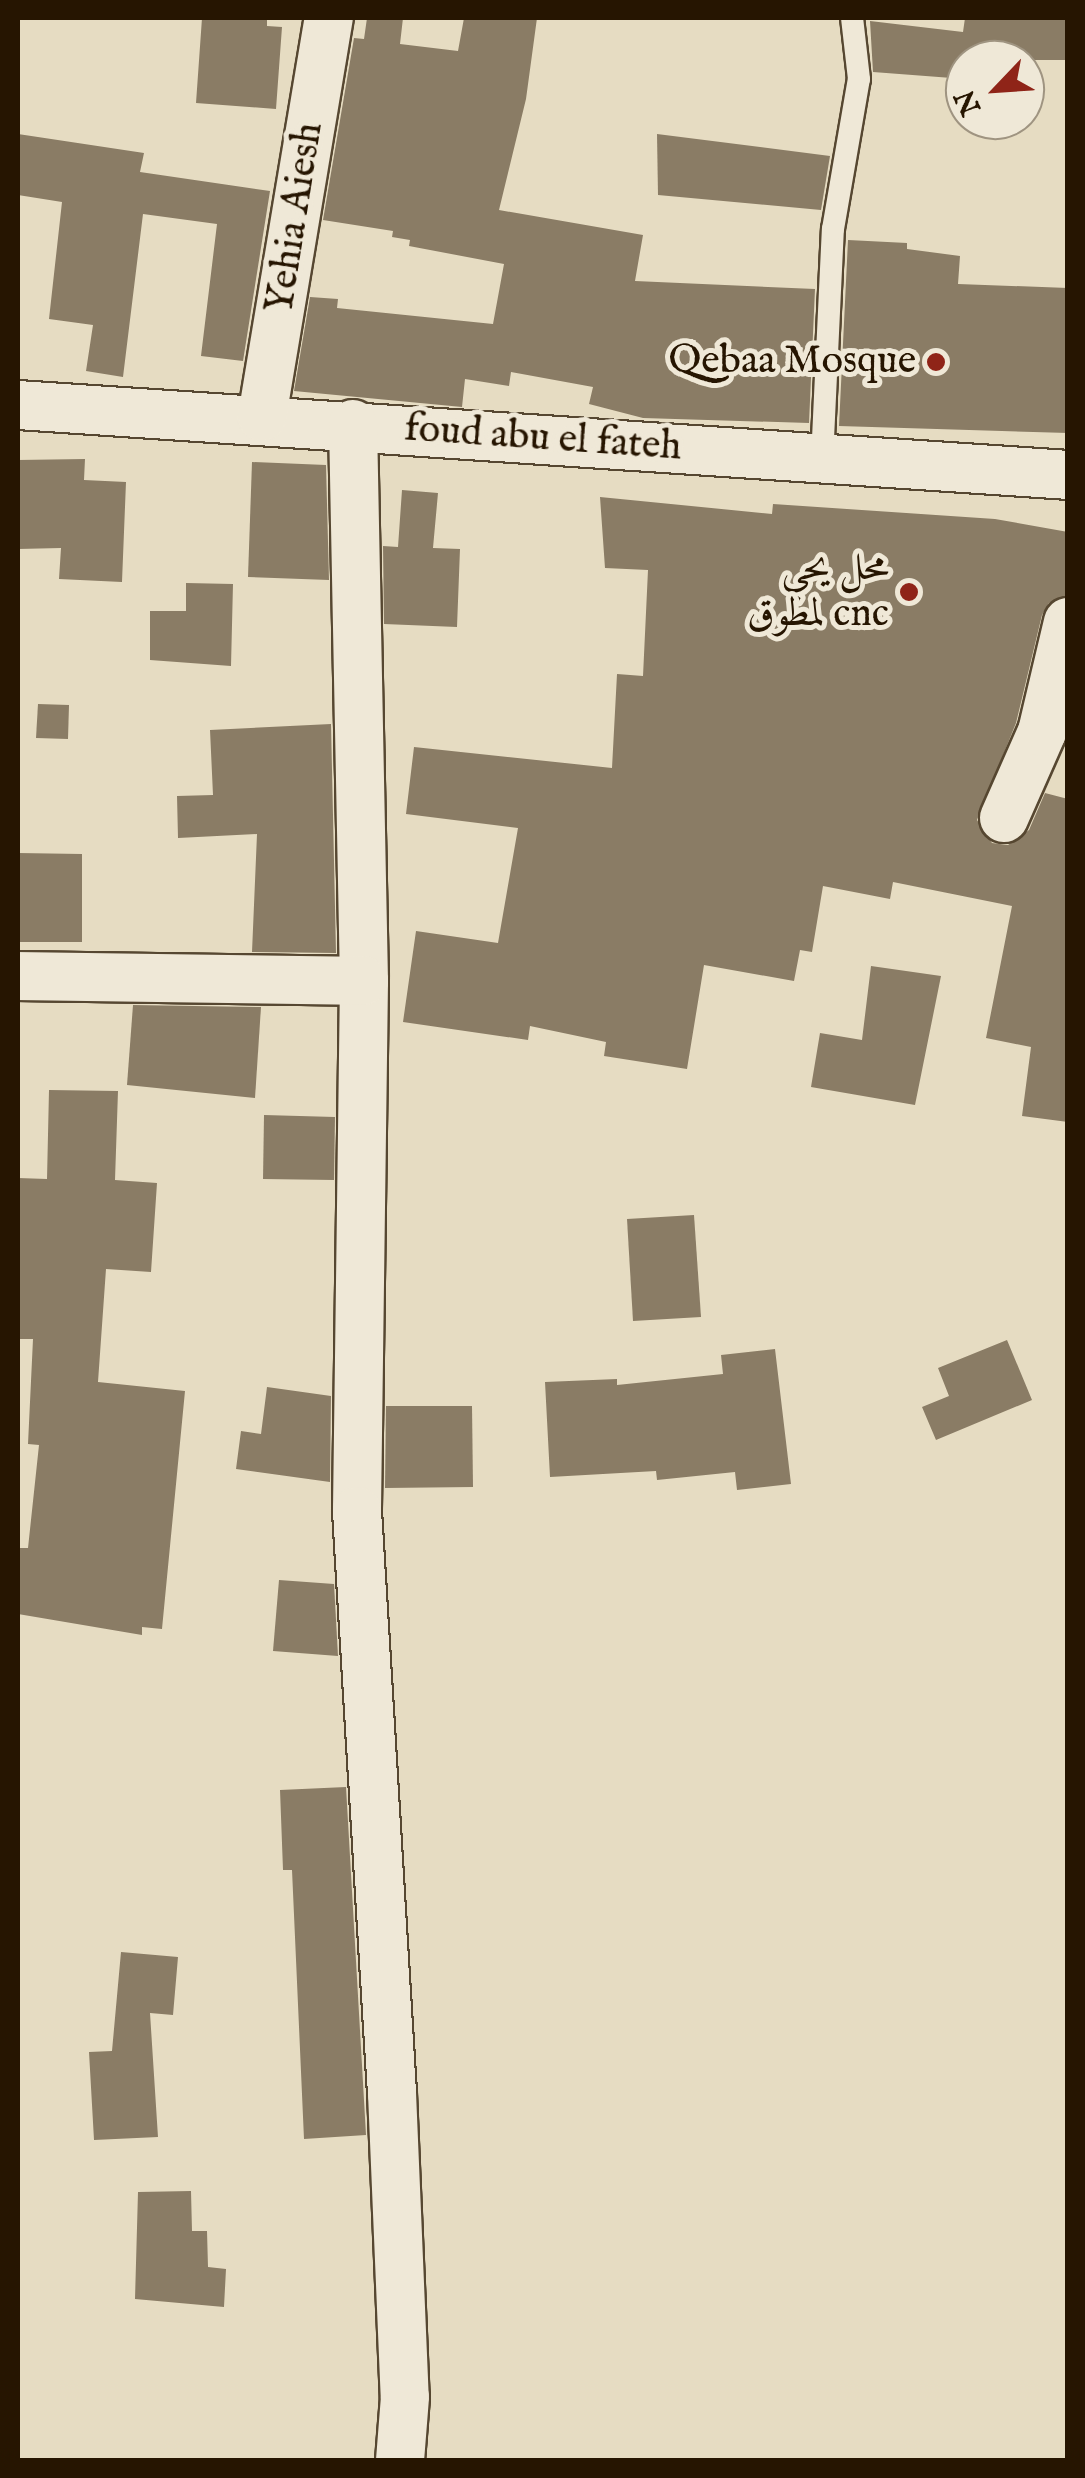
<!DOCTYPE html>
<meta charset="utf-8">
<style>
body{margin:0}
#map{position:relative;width:1085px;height:2478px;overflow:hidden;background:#e6dcc2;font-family:"IM FELL English",Amiri,serif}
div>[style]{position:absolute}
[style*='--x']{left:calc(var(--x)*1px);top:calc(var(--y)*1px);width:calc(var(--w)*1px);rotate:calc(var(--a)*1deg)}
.building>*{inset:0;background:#8a7c65}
.roads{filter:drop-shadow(2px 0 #564731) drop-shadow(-2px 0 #564731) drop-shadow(0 2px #564731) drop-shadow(0 -2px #564731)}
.service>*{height:22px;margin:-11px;padding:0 11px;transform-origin:11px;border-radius:11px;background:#efe8d7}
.minor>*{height:48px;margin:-24px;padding:0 24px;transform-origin:24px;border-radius:24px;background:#efe8d7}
.dots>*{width:28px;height:28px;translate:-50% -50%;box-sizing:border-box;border:5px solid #efe8d7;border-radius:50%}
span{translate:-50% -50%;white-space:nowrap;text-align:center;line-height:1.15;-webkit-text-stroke:10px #efe8d7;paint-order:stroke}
.street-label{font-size:40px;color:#261501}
.poi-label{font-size:40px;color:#261501}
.right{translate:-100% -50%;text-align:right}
.frame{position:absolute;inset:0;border:20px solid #261501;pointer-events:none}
.north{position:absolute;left:945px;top:40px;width:100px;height:100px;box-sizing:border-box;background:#efe8d7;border:2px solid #9f9481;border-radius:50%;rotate:245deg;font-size:28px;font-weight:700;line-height:40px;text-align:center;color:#261501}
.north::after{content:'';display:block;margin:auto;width:35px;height:45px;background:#8f2418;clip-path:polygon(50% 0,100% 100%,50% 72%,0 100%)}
</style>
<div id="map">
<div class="building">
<div style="clip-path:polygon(202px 18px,267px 18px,267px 26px,282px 27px,276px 109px,196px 103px)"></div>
<div style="clip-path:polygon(367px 18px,403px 18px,400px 44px,458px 51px,464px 18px,537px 18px,526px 99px,499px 210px,643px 235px,635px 281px,815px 289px,809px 423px,643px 418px,589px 404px,593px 387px,511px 372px,509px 386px,465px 379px,462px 407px,294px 391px,310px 297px,338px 299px,337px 308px,493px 324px,504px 264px,409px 246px,410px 240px,392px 237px,393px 231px,323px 220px,354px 38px,364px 39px)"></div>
<div style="clip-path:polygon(965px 18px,1068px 18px,1068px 60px,965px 60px,965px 79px,873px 72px,870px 21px,963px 32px)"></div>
<div style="clip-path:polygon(18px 134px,144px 153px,140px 172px,270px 191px,243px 361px,201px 356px,217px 224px,143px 214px,123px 377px,86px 371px,93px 325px,49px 319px,62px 202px,18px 195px)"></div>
<div style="clip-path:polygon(657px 134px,830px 156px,821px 210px,658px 195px)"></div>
<div style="clip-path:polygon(848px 240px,907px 243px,907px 249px,960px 256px,958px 284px,1068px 288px,1068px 433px,839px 426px)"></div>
<div style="clip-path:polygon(85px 459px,84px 480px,126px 482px,122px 582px,59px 579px,61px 548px,18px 549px,18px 460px)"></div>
<div style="clip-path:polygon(252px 462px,326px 465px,329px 580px,248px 577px)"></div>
<div style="clip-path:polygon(402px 490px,438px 493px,433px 548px,460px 549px,457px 627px,384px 624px,383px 546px,398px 547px)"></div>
<div style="clip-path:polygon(600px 497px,772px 514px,773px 504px,995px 519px,1068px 532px,1068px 595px,1049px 603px,1042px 615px,1016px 723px,977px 820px,992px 843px,1008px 845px,1029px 830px,1045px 793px,1068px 799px,1068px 1122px,1022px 1116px,1031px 1047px,986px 1038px,1012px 906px,893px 882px,890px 899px,823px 886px,812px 952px,800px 950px,794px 981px,704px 965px,687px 1069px,604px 1056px,606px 1042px,530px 1026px,528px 1040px,403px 1022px,416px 931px,498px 943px,518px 828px,406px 814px,414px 747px,612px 768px,617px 674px,643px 676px,648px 570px,605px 568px)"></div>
<div style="clip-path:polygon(186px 583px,233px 584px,231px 666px,150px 660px,150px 611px,186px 611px)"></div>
<div style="clip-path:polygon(38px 704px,69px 705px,68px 739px,36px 738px)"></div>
<div style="clip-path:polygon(331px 724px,336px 953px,252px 952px,257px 834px,178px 838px,177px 796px,213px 795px,210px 730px)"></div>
<div style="clip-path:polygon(18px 853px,82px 854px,82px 942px,18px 942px)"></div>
<div style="clip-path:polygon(871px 966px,941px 976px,915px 1105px,811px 1087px,820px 1033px,862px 1040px)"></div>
<div style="clip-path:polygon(133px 1005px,261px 1007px,255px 1098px,127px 1085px)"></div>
<div style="clip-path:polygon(49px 1090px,118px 1091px,115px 1180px,157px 1183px,151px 1272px,106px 1269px,98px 1382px,185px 1391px,162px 1629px,142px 1627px,142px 1635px,18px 1614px,18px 1548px,28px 1548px,39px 1445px,28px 1444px,33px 1339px,18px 1339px,18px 1178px,47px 1179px)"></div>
<div style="clip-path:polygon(264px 1115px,335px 1117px,334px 1180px,263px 1179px)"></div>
<div style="clip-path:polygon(694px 1215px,701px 1317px,633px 1321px,627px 1219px)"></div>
<div style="clip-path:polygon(1007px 1340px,1032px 1400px,936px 1440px,922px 1407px,949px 1396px,938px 1368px)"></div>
<div style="clip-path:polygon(775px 1349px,791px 1484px,737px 1490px,735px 1472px,657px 1480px,656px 1471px,550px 1477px,545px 1382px,617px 1379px,617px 1385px,723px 1374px,721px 1355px)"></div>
<div style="clip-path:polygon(267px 1387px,331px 1396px,330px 1482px,236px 1469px,241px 1431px,261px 1434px)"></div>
<div style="clip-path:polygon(386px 1406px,472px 1406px,473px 1487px,385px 1488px)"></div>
<div style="clip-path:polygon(279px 1580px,334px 1584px,338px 1656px,273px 1651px)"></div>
<div style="clip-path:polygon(346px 1787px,366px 2135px,304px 2139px,292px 1870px,283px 1870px,280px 1790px)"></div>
<div style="clip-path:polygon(121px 1952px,178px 1957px,173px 2015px,150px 2013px,158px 2137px,94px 2140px,89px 2052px,112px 2051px)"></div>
<div style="clip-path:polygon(191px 2191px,192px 2231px,207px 2231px,208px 2267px,226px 2269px,224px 2307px,135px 2299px,138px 2192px)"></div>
</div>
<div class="roads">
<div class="service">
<div style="--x:822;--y:460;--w:231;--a:-87.3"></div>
<div style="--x:833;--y:229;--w:152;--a:-80.2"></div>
<div style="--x:859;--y:79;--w:61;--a:-96.5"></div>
</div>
<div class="minor">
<div style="--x:18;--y:405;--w:1052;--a:3.81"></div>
<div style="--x:262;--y:417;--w:405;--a:-80.5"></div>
<div style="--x:353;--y:424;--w:557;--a:88.87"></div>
<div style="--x:364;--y:981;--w:530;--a:90.76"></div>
<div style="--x:357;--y:1511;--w:583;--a:86.56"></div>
<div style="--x:392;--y:2093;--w:304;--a:87.6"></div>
<div style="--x:405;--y:2397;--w:63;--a:94.5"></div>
<div style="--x:1004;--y:818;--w:94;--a:-66.2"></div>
<div style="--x:1042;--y:732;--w:113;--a:-76.7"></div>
<div style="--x:18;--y:976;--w:346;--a:0.8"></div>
</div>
</div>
<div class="dots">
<div style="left:936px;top:362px;background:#8f2418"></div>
<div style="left:909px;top:592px;background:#8f2418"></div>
</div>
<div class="street-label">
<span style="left:296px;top:218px;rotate:-81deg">Yehia Aiesh</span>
<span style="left:543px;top:439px;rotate:4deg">foud abu el fateh</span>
</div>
<div class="poi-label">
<span class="right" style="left:916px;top:362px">Qebaa Mosque</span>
<span class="right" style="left:889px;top:592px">محل يحي<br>لمطوق cnc</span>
</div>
<div class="frame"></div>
<div class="north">N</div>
</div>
